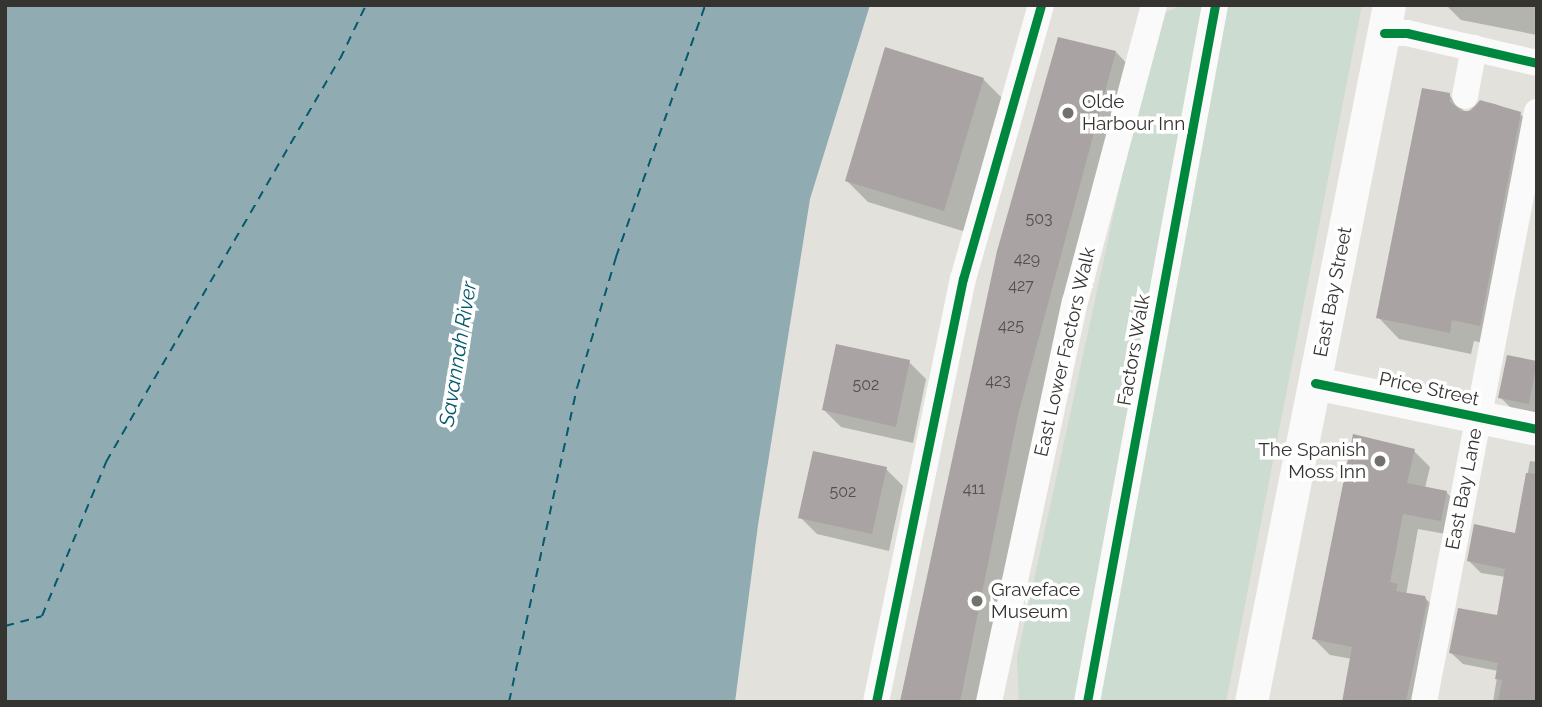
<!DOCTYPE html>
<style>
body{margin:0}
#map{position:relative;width:1542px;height:707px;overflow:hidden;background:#e2e1db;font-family:Raleway,sans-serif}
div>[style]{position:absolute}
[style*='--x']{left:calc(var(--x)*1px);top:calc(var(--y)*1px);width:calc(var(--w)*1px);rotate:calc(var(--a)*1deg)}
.green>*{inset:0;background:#ccdcd0}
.water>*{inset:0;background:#90abb1}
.shadow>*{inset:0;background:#0003}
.ferry>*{height:2px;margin-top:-1px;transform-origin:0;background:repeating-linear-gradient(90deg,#045a6c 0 9px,transparent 0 16px)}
.building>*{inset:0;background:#aaa3a3}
.minor>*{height:26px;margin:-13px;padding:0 13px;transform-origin:13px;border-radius:13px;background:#fbfafa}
.major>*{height:33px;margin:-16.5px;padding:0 16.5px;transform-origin:16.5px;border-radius:16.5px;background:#fbfafa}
.cycleway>*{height:9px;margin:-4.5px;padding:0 4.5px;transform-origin:4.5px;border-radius:4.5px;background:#00873e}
.dots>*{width:19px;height:19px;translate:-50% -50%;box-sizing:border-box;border:4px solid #fff;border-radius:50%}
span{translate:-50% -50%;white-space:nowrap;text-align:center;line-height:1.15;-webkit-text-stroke:7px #fff;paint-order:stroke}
.number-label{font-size:16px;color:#53504e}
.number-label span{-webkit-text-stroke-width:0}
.poi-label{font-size:19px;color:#363431}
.left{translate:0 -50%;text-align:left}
.right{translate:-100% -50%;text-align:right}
.street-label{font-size:19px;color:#363431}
.water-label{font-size:21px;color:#045a6c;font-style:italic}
.frame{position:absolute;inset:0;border:7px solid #363431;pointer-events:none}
</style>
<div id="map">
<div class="green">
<div style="clip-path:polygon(1183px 5px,1362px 5px,1226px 702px,1019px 702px,1017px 658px,1146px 66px,1164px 13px)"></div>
</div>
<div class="water">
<div style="clip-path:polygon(5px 5px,870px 5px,810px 199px,758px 525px,735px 702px,5px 702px)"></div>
</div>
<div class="shadow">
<div style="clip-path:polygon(1446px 5px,1537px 5px,1537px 35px,1461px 20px)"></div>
<div style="clip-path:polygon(1116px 52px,1133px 70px,977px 702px,900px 702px,999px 252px)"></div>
<div style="clip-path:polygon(983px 79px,1005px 101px,966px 232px,868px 202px,847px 181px)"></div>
<div style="clip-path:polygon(1449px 95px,1466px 113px,1481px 101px,1495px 104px,1520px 114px,1537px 130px,1501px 347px,1474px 341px,1471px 354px,1399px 339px,1378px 317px)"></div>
<div style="clip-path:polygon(1508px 357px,1537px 363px,1537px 414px,1512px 409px,1500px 397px)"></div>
<div style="clip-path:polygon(909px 362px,926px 379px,913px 443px,841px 427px,824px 410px)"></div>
<div style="clip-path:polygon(1414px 451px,1430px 467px,1425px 488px,1446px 492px,1462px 508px,1457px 536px,1418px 529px,1406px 595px,1425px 598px,1441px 614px,1425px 702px,1344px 702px,1352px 659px,1330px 655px,1314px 639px)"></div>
<div style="clip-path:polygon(1530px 461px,1537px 462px,1537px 702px,1493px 702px,1498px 671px,1463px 664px,1451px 653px,1498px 617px,1506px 577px,1481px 573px,1469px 561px,1516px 535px)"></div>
<div style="clip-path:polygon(886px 469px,903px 486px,889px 551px,817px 534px,800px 517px)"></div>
</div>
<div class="ferry">
<div style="--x:5;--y:626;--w:38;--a:-15"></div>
<div style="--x:42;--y:616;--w:167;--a:-67.4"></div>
<div style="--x:106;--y:462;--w:466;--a:-59.9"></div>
<div style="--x:340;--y:59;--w:60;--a:-64.3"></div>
<div style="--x:509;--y:702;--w:321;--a:-77.8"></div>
<div style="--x:577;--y:388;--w:137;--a:-73.4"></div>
<div style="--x:616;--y:257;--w:267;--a:-70.5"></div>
</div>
<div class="building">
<div style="clip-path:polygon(1058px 37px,1116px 51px,1018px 415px,960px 702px,900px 702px,997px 251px)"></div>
<div style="clip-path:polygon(885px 47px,984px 78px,944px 211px,845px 181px)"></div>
<div style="clip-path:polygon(1422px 88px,1450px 93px,1450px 102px,1461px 111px,1471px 111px,1480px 100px,1521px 112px,1480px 326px,1452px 320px,1450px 333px,1376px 318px)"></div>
<div style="clip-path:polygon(836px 344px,910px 360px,896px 427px,822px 410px)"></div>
<div style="clip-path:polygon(1507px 355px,1537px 361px,1529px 404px,1498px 398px)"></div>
<div style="clip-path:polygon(1353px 434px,1415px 449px,1407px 483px,1447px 491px,1441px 521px,1403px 514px,1390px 582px,1398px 584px,1396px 591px,1425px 596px,1427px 602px,1406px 702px,1342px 702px,1352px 647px,1312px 639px)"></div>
<div style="clip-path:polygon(813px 451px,887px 467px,872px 534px,798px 518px)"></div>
<div style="clip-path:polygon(1526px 473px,1537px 474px,1537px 702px,1498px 702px,1502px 680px,1495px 679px,1498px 663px,1449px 653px,1458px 608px,1497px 615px,1505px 569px,1467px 561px,1474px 524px,1515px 533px)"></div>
</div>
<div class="minor">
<div style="--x:1384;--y:33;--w:23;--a:0"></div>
<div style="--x:1407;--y:33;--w:133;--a:13"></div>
<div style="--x:1465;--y:96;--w:49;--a:-79.4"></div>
<div style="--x:876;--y:702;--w:432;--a:-78.4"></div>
<div style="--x:963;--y:279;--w:285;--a:-74.1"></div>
<div style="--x:989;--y:702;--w:409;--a:-77.9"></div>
<div style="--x:1075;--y:302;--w:307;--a:-75.1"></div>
<div style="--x:1087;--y:702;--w:709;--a:-79.59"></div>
<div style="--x:1424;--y:702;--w:601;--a:-79.16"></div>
</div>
<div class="major">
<div style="--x:1315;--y:383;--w:227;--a:11.7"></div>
<div style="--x:1251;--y:702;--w:711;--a:-78.8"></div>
</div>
<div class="cycleway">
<div style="--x:1384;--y:33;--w:23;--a:0"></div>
<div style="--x:1407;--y:33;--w:133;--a:13"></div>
<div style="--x:1315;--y:383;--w:227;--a:11.7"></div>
<div style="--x:876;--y:702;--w:432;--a:-78.4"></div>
<div style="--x:963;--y:279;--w:285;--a:-74.1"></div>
<div style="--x:1087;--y:702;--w:709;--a:-79.59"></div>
</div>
<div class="dots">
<div style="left:1068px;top:113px;background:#72716c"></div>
<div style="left:1380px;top:461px;background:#72716c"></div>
<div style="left:977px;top:601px;background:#72716c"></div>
</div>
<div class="number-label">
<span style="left:1039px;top:219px">503</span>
<span style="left:1027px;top:259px">429</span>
<span style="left:1021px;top:286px">427</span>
<span style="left:1011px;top:326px">425</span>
<span style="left:998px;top:381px">423</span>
<span style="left:866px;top:385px">502</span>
<span style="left:974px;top:489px">411</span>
<span style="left:843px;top:492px">502</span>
</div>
<div class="poi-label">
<span class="left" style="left:1082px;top:113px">Olde<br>Harbour Inn</span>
<span class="right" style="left:1366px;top:461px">The Spanish<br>Moss Inn</span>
<span class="left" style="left:991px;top:601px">Graveface<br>Museum</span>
</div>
<div class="street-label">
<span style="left:1333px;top:292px;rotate:-79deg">East Bay Street</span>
<span style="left:1134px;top:350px;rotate:-80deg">Factors Walk</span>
<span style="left:1065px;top:352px;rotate:-77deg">East Lower Factors Walk</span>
<span style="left:1429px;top:389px;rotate:12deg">Price Street</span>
<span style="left:1464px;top:489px;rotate:-79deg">East Bay Lane</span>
</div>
<div class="water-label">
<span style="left:458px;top:354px;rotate:-81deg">Savannah River</span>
</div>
<div class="frame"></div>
</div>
